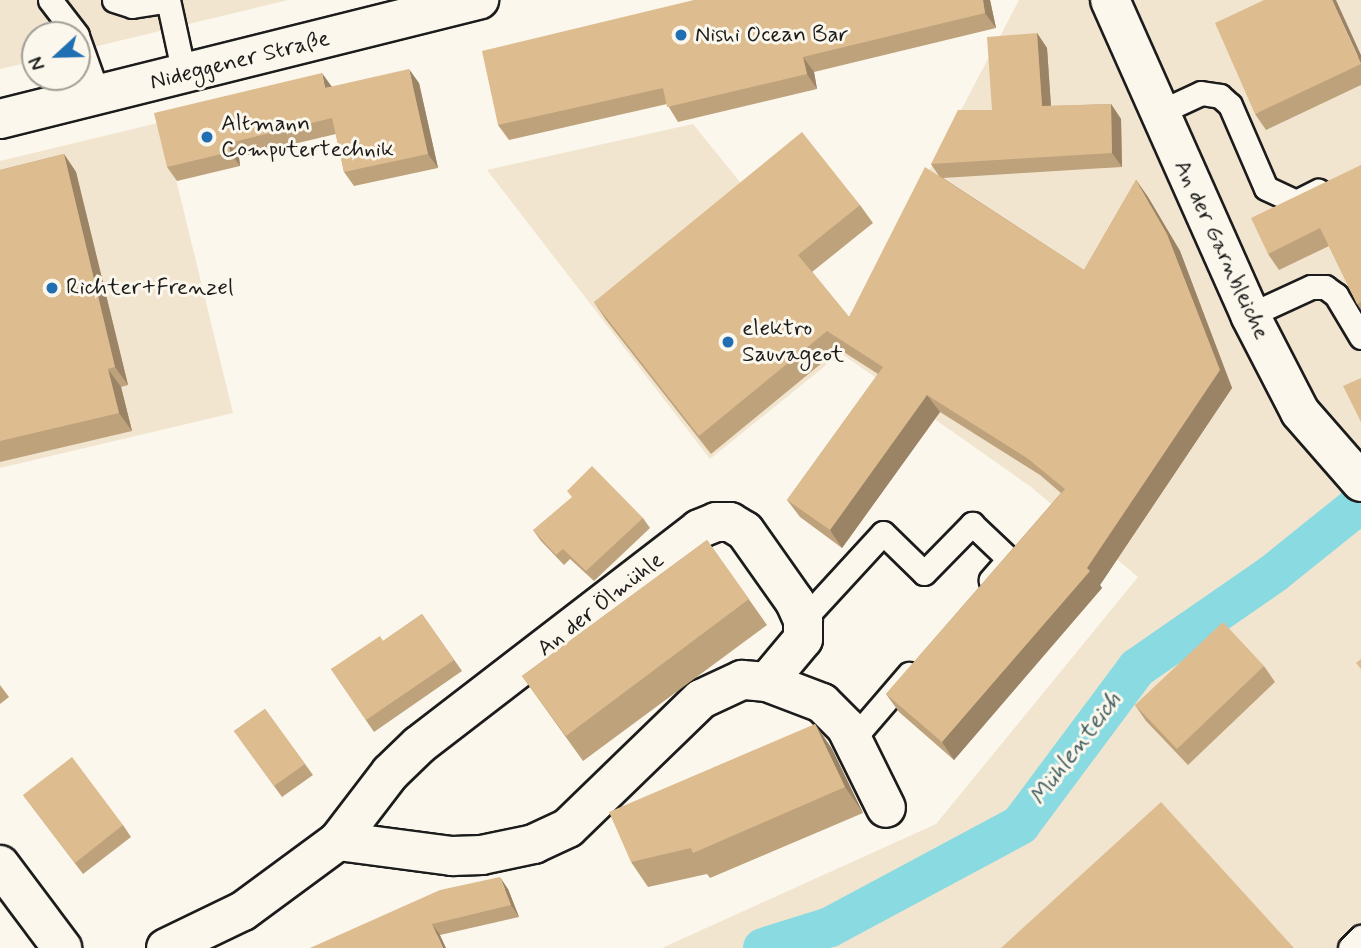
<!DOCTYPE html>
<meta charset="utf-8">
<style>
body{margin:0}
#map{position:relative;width:1361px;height:948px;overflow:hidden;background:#fbf7ec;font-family:Mynerve,sans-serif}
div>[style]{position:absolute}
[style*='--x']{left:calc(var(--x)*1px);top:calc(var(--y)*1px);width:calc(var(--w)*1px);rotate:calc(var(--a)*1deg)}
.built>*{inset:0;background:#f2e5d0}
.canal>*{height:40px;margin:-20px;padding:0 20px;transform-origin:20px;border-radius:20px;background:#89dae1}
.roads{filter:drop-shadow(2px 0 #1c1c1c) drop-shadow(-2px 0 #1c1c1c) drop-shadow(0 2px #1c1c1c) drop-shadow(0 -2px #1c1c1c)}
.lane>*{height:23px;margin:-11.5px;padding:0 11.5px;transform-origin:11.5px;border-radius:11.5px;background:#fbf7ec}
.street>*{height:38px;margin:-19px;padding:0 19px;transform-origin:19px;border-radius:19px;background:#fbf7ec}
.secondary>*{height:38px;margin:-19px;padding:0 19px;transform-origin:19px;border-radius:19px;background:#fbf7ec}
.wall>*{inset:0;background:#bea27c}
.shaded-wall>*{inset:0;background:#9b8465}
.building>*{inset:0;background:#ddbc90}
.dots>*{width:19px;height:19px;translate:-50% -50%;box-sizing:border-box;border:4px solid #fbf7ec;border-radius:50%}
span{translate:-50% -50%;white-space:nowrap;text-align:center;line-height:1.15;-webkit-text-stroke:6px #fbf7ec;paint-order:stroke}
.poi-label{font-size:23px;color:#1c1c1c}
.left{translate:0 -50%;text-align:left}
.street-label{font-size:23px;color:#1c1c1c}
.water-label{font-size:24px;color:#425e61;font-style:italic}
.north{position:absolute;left:21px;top:21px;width:70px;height:70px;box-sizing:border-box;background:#fbf7ec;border:2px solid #a29f99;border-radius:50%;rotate:248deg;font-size:19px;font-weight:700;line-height:28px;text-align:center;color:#1c1c1c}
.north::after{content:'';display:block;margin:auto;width:24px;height:32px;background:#1f6fb2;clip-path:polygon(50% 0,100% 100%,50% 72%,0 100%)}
</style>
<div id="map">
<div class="built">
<div style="clip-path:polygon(0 0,288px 0,77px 51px,77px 35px,35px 35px,35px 61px,0 69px)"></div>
<div style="clip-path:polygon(1019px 0,1361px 0,1361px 948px,662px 948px,936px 824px,1138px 577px,1031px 487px,835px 349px,825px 366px,710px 459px,487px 170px,693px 124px,851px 319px)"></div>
<div style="clip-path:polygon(162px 122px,233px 413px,0 468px,0 161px)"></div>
</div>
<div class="canal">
<div style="--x:763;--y:948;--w:70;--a:-17.4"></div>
<div style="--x:830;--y:927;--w:216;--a:-28.2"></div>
<div style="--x:1020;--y:825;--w:196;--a:-53.3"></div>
<div style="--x:1137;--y:668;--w:167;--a:-34.7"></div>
<div style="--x:1274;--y:573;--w:112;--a:-38.8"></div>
</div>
<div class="roads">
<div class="lane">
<div style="--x:50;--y:0;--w:44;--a:52.4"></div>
<div style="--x:114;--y:0;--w:19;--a:18"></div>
<div style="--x:132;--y:6;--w:36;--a:-9"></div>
<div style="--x:168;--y:0;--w:76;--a:77.8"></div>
<div style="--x:77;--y:36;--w:63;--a:70.4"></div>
<div style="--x:1158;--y:113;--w:47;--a:-24.9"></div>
<div style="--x:1201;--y:93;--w:19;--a:9"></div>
<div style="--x:1220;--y:96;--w:13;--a:42"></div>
<div style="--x:1230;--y:105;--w:90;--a:66.6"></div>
<div style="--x:1266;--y:188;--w:33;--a:25"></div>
<div style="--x:1296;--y:202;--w:25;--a:-27"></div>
<div style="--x:1250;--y:315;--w:67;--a:-24.7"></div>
<div style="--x:1311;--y:287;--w:14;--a:0"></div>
<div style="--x:1325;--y:287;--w:14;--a:36"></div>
<div style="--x:1336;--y:295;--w:49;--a:59.2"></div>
<div style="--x:803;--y:620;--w:118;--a:-47.4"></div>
<div style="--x:883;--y:533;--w:57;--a:44.3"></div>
<div style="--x:924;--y:573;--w:69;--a:-45.6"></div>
<div style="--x:972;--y:524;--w:51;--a:43.4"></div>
<div style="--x:1009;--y:559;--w:28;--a:131"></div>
<div style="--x:853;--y:739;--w:86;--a:-49.3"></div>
<div style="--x:1350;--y:948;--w:16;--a:-45"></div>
</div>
<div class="street">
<div style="--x:1110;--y:0;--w:345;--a:66"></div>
<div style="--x:1250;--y:315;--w:109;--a:62.7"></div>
<div style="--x:1300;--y:412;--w:93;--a:48.9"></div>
<div style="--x:767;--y:682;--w:59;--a:20.9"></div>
<div style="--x:822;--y:703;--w:34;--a:45"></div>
<div style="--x:846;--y:727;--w:90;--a:63.7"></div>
<div style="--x:0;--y:865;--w:104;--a:53.2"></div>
<div style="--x:166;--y:948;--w:85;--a:-25.7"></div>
<div style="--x:243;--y:911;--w:118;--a:-36.4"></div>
<div style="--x:338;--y:841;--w:86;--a:-52.6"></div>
<div style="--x:390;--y:773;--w:40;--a:-44"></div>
<div style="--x:419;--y:745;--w:354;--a:-37.6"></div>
<div style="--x:699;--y:529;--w:18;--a:-22"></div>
<div style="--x:716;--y:522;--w:14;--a:0"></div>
<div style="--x:730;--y:522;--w:17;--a:31"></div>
<div style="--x:745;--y:531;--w:87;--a:54.8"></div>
<div style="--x:795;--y:602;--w:20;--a:66"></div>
<div style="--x:803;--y:620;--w:19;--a:90"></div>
<div style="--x:803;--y:639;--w:56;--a:129.9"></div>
<div style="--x:767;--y:682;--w:25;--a:-175"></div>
<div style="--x:742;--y:680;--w:45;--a:155.1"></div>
<div style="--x:701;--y:699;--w:185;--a:135.9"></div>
<div style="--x:568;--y:828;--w:38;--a:155"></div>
<div style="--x:534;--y:844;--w:53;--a:168.1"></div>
<div style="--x:482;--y:855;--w:30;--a:178"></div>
<div style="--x:452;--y:856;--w:115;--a:-172.5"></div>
</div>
<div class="secondary">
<div style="--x:0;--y:119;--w:494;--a:-14"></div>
</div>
</div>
<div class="wall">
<div style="clip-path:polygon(694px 0,990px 0,996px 28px,814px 72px,817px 89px,678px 122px,667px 104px,509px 140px,498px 125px)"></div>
<div style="clip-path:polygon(1037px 33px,1047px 48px,1051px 106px,1111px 104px,1121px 119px,1122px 167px,943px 178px,1084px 270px,1136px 180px,1148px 197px,1180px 251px,1232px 388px,1100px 585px,1102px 588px,954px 760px,899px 712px,886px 694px,1061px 493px,1040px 475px,940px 412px,842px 548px,800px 517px,787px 500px,878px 374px,839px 349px,711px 454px,606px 320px,594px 302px,860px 205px,873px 223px,812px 272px,849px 317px,939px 176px,931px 164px,992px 110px)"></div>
<div style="clip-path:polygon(1361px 55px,1361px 85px,1266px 130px,1255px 114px)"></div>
<div style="clip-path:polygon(419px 83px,438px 168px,354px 186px,344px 172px,336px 134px,239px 157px,240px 166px,177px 181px,167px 167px,331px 87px)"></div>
<div style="clip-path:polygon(64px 154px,76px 172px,128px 385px,121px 387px,132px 431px,0 462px,0 170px)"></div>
<div style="clip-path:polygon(1361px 165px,1361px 310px,1357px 304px,1329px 246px,1279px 270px,1268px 254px)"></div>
<div style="clip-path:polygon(643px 518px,650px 528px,594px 581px,570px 559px,564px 565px,541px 541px,533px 530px)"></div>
<div style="clip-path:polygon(707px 540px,767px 625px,583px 761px,522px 676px)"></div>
<div style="clip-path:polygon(422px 614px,462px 671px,374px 732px,331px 669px,383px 641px)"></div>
<div style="clip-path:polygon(1264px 666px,1275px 682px,1188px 765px,1146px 721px,1135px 705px)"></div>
<div style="clip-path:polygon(0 685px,9px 697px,0 704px)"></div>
<div style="clip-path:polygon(265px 709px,313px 775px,282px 797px,234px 731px)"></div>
<div style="clip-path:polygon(815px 724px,832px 749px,863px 813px,710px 878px,707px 874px,648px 887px,631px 862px)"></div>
<div style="clip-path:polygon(23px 795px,123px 825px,131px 837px,83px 874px)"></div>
<div style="clip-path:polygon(508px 889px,519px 917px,440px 935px,310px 948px)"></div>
</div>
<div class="shaded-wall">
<div style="clip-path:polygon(983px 0,990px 0,996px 28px,985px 13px)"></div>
<div style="clip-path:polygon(1332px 0,1336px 0,1361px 55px,1361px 63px)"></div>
<div style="clip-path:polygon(1037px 33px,1047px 48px,1052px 121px,1042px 106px)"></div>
<div style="clip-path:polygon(803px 57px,814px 72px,817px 89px,807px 74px)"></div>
<div style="clip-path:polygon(409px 69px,419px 83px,438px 168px,428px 154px)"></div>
<div style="clip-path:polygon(322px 73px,332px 87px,325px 88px)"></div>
<div style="clip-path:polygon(1111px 104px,1121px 119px,1122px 167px,1112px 153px)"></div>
<div style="clip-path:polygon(229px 143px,239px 157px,240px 166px,230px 152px)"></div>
<div style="clip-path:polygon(64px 154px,76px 172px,128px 385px,115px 367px)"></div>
<div style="clip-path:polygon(1136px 180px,1148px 197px,1180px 251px,1232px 388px,1100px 585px,1102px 588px,954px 760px,942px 742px,1087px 568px)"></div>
<div style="clip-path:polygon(108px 369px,121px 387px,132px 431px,119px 413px)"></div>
<div style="clip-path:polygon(927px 395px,940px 412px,842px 548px,830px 530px)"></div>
<div style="clip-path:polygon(815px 724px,832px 749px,863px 813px,845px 787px)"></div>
<div style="clip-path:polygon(500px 877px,508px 889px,519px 917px,511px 905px)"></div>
<div style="clip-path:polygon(432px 924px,440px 935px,446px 948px,443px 948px)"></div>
</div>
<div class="building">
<div style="clip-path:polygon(694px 0,983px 0,985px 13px,803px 57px,807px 74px,667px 107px,663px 88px,498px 125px,482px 51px)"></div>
<div style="clip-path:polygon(1264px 0,1332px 0,1361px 64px,1255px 114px,1215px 23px)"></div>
<div style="clip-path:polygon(1037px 33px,1042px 106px,1111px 104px,1112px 153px,931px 164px,958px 110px,992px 110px,987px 37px)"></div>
<div style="clip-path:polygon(409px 69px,428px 154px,344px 172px,332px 118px,229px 143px,230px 152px,167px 167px,154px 113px,322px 73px,325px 88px)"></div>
<div style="clip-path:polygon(802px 132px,860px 205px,798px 255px,849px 317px,925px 167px,1084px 270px,1136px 180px,1167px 234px,1220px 370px,1087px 568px,1090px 571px,942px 742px,886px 694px,1065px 489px,1027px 458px,927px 395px,830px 530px,787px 500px,883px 367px,827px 331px,699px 436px,594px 302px)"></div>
<div style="clip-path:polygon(64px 154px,115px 367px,108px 369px,119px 413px,0 441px,0 170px)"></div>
<div style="clip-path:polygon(1361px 165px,1361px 302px,1357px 304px,1320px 228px,1268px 254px,1251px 218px)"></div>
<div style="clip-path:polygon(1361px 378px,1361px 422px,1343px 386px)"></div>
<div style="clip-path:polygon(592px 466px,643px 518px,586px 571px,563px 549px,556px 555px,533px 530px,572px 497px,567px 491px)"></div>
<div style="clip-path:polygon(707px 540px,749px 599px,566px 736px,522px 676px)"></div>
<div style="clip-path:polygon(422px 614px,454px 660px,366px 720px,331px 669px,380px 636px,383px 641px)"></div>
<div style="clip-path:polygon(1223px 622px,1264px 666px,1177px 749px,1135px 705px)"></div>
<div style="clip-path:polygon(1361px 659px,1361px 669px,1356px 663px)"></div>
<div style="clip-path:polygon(265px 709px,305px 764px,274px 786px,234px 731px)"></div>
<div style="clip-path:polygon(815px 724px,845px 787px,693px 853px,691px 848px,631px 862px,609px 812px)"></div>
<div style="clip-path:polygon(72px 757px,123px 825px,75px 863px,23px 795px)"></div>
<div style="clip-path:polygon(1161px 802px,1294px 948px,1001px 948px)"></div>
<div style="clip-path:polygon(500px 877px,511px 905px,432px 924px,443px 948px,310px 948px,440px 890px)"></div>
</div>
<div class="dots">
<div style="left:681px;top:35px;background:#1f6fb2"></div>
<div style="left:207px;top:137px;background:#1f6fb2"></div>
<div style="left:52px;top:288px;background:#1f6fb2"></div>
<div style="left:728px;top:342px;background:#1f6fb2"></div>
</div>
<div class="poi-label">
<span class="left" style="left:695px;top:35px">Nishi Ocean Bar</span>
<span class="left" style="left:221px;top:137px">Altmann<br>Computertechnik</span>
<span class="left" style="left:66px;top:288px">Richter+Frenzel</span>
<span class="left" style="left:742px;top:342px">elektro<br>Sauvageot</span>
</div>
<div class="street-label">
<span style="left:240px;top:61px;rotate:-14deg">Nideggener Straße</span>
<span style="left:1221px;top:250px;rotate:65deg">An der Garnbleiche</span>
<span style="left:601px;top:605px;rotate:-38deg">An der Ölmühle</span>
</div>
<div class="water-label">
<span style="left:1076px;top:749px;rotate:-53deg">Mühlenteich</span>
</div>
<div class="north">N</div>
</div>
